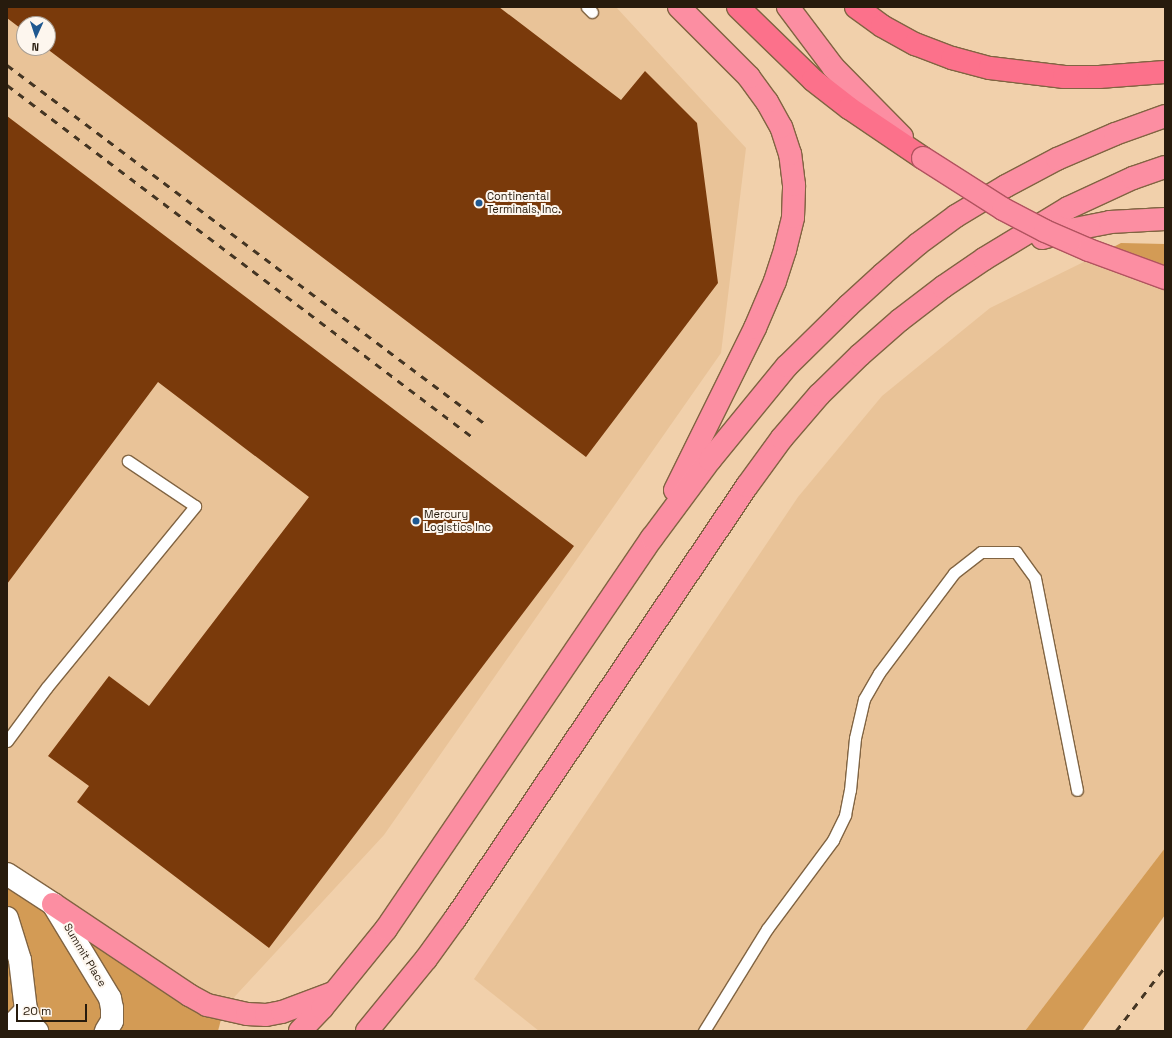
<!DOCTYPE html>
<style>
body{margin:0}
#map{position:relative;width:1172px;height:1038px;overflow:hidden;background:#f1d0ab;font-family:"Space Grotesk",sans-serif}
div>[style]{position:absolute}
[style*='--x']{left:calc(var(--x)*1px);top:calc(var(--y)*1px);width:calc(var(--w)*1px);rotate:calc(var(--a)*1deg)}
.built>*{inset:0;background:#e9c398}
.green>*{inset:0;background:#d39b55}
.building>*{inset:0;background:#7a3a0b}
.roads{filter:drop-shadow(1px 0 #816442) drop-shadow(-1px 0 #816442) drop-shadow(0 1px #816442) drop-shadow(0 -1px #816442)}
.service>*{height:11px;margin:-5.5px;padding:0 5.5px;transform-origin:5.5px;border-radius:5.5px;background:#fff}
.minor>*{height:22px;margin:-11px;padding:0 11px;transform-origin:11px;border-radius:11px;background:#fff}
.trunk>*{height:22px;margin:-11px;padding:0 11px;transform-origin:11px;border-radius:11px;background:#fc8ea2}
.motorway>*{height:22px;margin:-11px;padding:0 11px;transform-origin:11px;border-radius:11px;background:#fc718b}
.rail>*{height:3px;margin-top:-1.5px;transform-origin:0;background:repeating-linear-gradient(90deg,#443523 0 7px,transparent 0 14px)}
.bridges{filter:drop-shadow(1px 0 #b1535f) drop-shadow(-1px 0 #b1535f) drop-shadow(0 1px #b1535f) drop-shadow(0 -1px #b1535f)}
.trunk-bridge>*{height:22px;margin:-11px;padding:0 11px;transform-origin:11px;border-radius:11px;background:#fc8ea2}
.dots>*{width:11px;height:11px;translate:-50% -50%;box-sizing:border-box;border:2px solid #fdf6ee;border-radius:50%}
span{translate:-50% -50%;white-space:nowrap;text-align:center;line-height:1.15;-webkit-text-stroke:4px #fdf6ee;paint-order:stroke}
.poi-label{font-size:11px;color:#271b0d}
.left{translate:0 -50%;text-align:left}
.street-label{font-size:11px;color:#271b0d}
.frame{position:absolute;inset:0;border:8px solid #271b0d;pointer-events:none}
.north{position:absolute;left:16px;top:16px;width:40px;height:40px;box-sizing:border-box;background:#fdf6ee;border:1px solid #a79e94;border-radius:50%;rotate:183deg;font-size:11px;font-weight:700;line-height:16px;text-align:center;color:#271b0d}
.north::after{content:'';display:block;margin:auto;width:14px;height:18px;background:#1f5890;clip-path:polygon(50% 0,100% 100%,50% 72%,0 100%)}
.scale{position:absolute;left:16px;top:1004px;width:71px;height:18px;box-sizing:border-box;border:2px solid #271b0d;border-top:0;padding-left:5px;font-size:12px;line-height:14px;white-space:nowrap;color:#271b0d;-webkit-text-stroke:3px #fdf6ee;paint-order:stroke}
</style>
<div id="map">
<div class="built">
<div style="clip-path:polygon(evenodd,7px 7px,616px 7px,746px 148px,721px 353px,384px 835px,227px 1005px,7px 873px,7px 7px,24px 24px,48px 24px,48px 48px,24px 48px,24px 24px)"></div>
<div style="clip-path:polygon(1104px 252px,1165px 279px,1165px 848px,1025px 1031px,539px 1031px,474px 979px,798px 497px,882px 396px,990px 308px)"></div>
</div>
<div class="green">
<div style="clip-path:polygon(1121px 243px,1165px 244px,1165px 279px,1104px 252px)"></div>
<div style="clip-path:polygon(1165px 848px,1165px 915px,1082px 1031px,1025px 1031px)"></div>
<div style="clip-path:polygon(7px 873px,224px 1008px,218px 1031px,7px 1031px)"></div>
</div>
<div class="building">
<div style="clip-path:polygon(7px 7px,499px 7px,621px 100px,645px 71px,697px 123px,718px 283px,586px 457px,46px 48px,48px 48px,48px 24px,24px 24px,24px 31px,7px 18px)"></div>
<div style="clip-path:polygon(7px 116px,574px 546px,269px 948px,77px 802px,89px 786px,48px 756px,109px 676px,149px 706px,309px 497px,158px 382px,7px 584px)"></div>
</div>
<div class="roads">
<div class="service">
<div style="--x:587;--y:7;--w:7;--a:45"></div>
<div style="--x:7;--y:741;--w:67;--a:-53.5"></div>
<div style="--x:47;--y:687;--w:234;--a:-50.7"></div>
<div style="--x:195;--y:506;--w:81;--a:-146.1"></div>
<div style="--x:704;--y:1031;--w:120;--a:-58.3"></div>
<div style="--x:767;--y:929;--w:111;--a:-53.4"></div>
<div style="--x:833;--y:840;--w:28;--a:-64"></div>
<div style="--x:845;--y:815;--w:25;--a:-79"></div>
<div style="--x:850;--y:790;--w:52;--a:-84.5"></div>
<div style="--x:855;--y:738;--w:40;--a:-77"></div>
<div style="--x:864;--y:699;--w:30;--a:-60"></div>
<div style="--x:879;--y:673;--w:125;--a:-53.1"></div>
<div style="--x:954;--y:573;--w:34;--a:-38"></div>
<div style="--x:981;--y:552;--w:35;--a:0"></div>
<div style="--x:1016;--y:552;--w:32;--a:54"></div>
<div style="--x:1035;--y:578;--w:216;--a:78.8"></div>
</div>
<div class="minor">
<div style="--x:7;--y:874;--w:55;--a:33.1"></div>
<div style="--x:53;--y:904;--w:110;--a:58.8"></div>
<div style="--x:110;--y:998;--w:10;--a:79"></div>
<div style="--x:112;--y:1008;--w:13;--a:90"></div>
<div style="--x:112;--y:1021;--w:12;--a:121"></div>
<div style="--x:7;--y:918;--w:44;--a:72.8"></div>
<div style="--x:20;--y:960;--w:50;--a:83.2"></div>
<div style="--x:26;--y:1010;--w:18;--a:68"></div>
<div style="--x:33;--y:1027;--w:6;--a:45"></div>
<div style="--x:7;--y:1030;--w:28;--a:-46"></div>
</div>
<div class="trunk">
<div style="--x:788;--y:7;--w:75;--a:53.1"></div>
<div style="--x:833;--y:67;--w:98;--a:45.4"></div>
<div style="--x:1042;--y:238;--w:34;--a:-15"></div>
<div style="--x:1075;--y:229;--w:36;--a:-11"></div>
<div style="--x:1110;--y:222;--w:55;--a:-3.1"></div>
<div style="--x:675;--y:490;--w:181;--a:-63.7"></div>
<div style="--x:755;--y:328;--w:51;--a:-66.9"></div>
<div style="--x:775;--y:281;--w:33;--a:-72"></div>
<div style="--x:785;--y:250;--w:34;--a:-76"></div>
<div style="--x:793;--y:217;--w:32;--a:-88"></div>
<div style="--x:794;--y:185;--w:31;--a:-97"></div>
<div style="--x:790;--y:154;--w:28;--a:-108"></div>
<div style="--x:781;--y:127;--w:29;--a:-119"></div>
<div style="--x:767;--y:102;--w:31;--a:-126"></div>
<div style="--x:749;--y:77;--w:99;--a:-135"></div>
<div style="--x:53;--y:904;--w:164;--a:33.8"></div>
<div style="--x:189;--y:995;--w:21;--a:29"></div>
<div style="--x:207;--y:1005;--w:41;--a:12.7"></div>
<div style="--x:247;--y:1014;--w:19;--a:3"></div>
<div style="--x:266;--y:1015;--w:16;--a:-11"></div>
<div style="--x:282;--y:1012;--w:54;--a:-20.4"></div>
<div style="--x:300;--y:1031;--w:32;--a:-46"></div>
<div style="--x:322;--y:1008;--w:102;--a:-51"></div>
<div style="--x:386;--y:929;--w:473;--a:-55.8"></div>
<div style="--x:652;--y:538;--w:97;--a:-53.4"></div>
<div style="--x:710;--y:460;--w:122;--a:-50.7"></div>
<div style="--x:787;--y:366;--w:86;--a:-44.5"></div>
<div style="--x:848;--y:306;--w:47;--a:-42.4"></div>
<div style="--x:883;--y:274;--w:46;--a:-40.6"></div>
<div style="--x:918;--y:244;--w:47;--a:-36.4"></div>
<div style="--x:956;--y:216;--w:58;--a:-31"></div>
<div style="--x:1006;--y:186;--w:58;--a:-27.9"></div>
<div style="--x:1057;--y:159;--w:63;--a:-23.3"></div>
<div style="--x:1115;--y:134;--w:53;--a:-19.8"></div>
<div style="--x:367;--y:1031;--w:93;--a:-50.7"></div>
<div style="--x:426;--y:959;--w:49;--a:-54.1"></div>
<div style="--x:455;--y:919;--w:522;--a:-56.01"></div>
<div style="--x:747;--y:486;--w:59;--a:-53.9"></div>
<div style="--x:782;--y:438;--w:57;--a:-49.3"></div>
<div style="--x:819;--y:395;--w:57;--a:-44.3"></div>
<div style="--x:860;--y:355;--w:53;--a:-41.2"></div>
<div style="--x:900;--y:320;--w:54;--a:-37.5"></div>
<div style="--x:943;--y:287;--w:50;--a:-34.3"></div>
<div style="--x:984;--y:259;--w:98;--a:-31.3"></div>
<div style="--x:1068;--y:208;--w:72;--a:-24.8"></div>
<div style="--x:1133;--y:178;--w:34;--a:-19"></div>
</div>
<div class="motorway">
<div style="--x:738;--y:7;--w:105;--a:44.2"></div>
<div style="--x:813;--y:80;--w:46;--a:37.9"></div>
<div style="--x:849;--y:108;--w:89;--a:34"></div>
<div style="--x:856;--y:7;--w:32;--a:36"></div>
<div style="--x:882;--y:26;--w:38;--a:29"></div>
<div style="--x:915;--y:44;--w:40;--a:21"></div>
<div style="--x:952;--y:58;--w:39;--a:15"></div>
<div style="--x:990;--y:68;--w:75;--a:6.9"></div>
<div style="--x:1064;--y:77;--w:35;--a:0"></div>
<div style="--x:1099;--y:77;--w:66;--a:-4.3"></div>
</div>
</div>
<div class="rail">
<div style="--x:7;--y:65;--w:601;--a:36.89"></div>
<div style="--x:7;--y:85;--w:587;--a:37.1"></div>
<div style="--x:1116;--y:1031;--w:81;--a:-52.6"></div>
</div>
<div class="bridges">
<div class="trunk-bridge">
<div style="--x:923;--y:158;--w:95;--a:32.5"></div>
<div style="--x:1003;--y:209;--w:47;--a:27.6"></div>
<div style="--x:1045;--y:231;--w:48;--a:23.4"></div>
<div style="--x:1089;--y:250;--w:81;--a:20.2"></div>
</div>
</div>
<div class="dots">
<div style="left:479px;top:203px;background:#1f5890"></div>
<div style="left:416px;top:521px;background:#1f5890"></div>
</div>
<div class="poi-label">
<span class="left" style="left:487px;top:203px">Continental<br>Terminals, Inc.</span>
<span class="left" style="left:424px;top:521px">Mercury<br>Logistics Inc</span>
</div>
<div class="street-label">
<span style="left:85px;top:955px;rotate:59deg">Summit Place</span>
</div>
<div class="frame"></div>
<div class="north">N</div>
<div class="scale">20 m</div>
</div>
